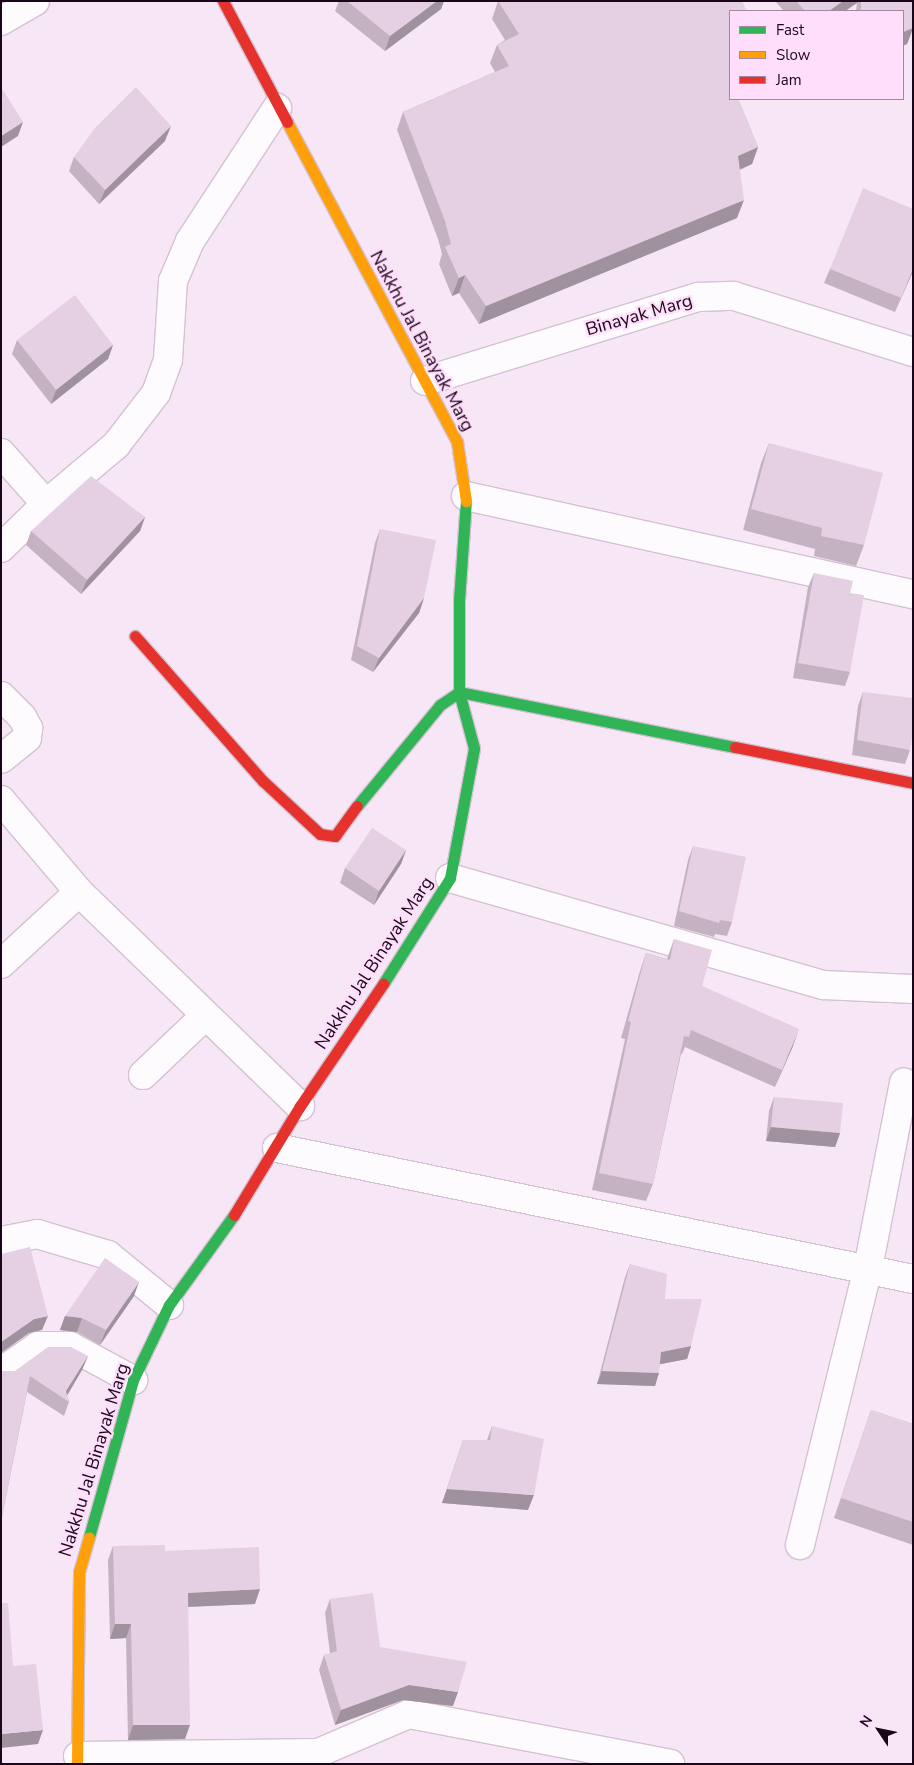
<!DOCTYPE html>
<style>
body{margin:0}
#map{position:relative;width:914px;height:1765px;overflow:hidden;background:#f7e6f6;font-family:"Nunito Sans",sans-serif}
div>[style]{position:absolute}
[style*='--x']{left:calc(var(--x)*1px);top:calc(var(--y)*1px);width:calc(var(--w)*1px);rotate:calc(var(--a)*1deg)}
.roads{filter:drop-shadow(1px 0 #d3c2d2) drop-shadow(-1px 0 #d3c2d2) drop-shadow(0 1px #d3c2d2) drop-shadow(0 -1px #d3c2d2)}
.street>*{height:28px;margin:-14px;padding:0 14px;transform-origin:14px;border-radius:14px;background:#fefbfe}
.fast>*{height:11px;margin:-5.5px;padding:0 5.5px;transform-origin:5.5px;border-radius:5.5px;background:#30b455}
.slow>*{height:11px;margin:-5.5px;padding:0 5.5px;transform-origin:5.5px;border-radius:5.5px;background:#ff9f0a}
.jam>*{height:11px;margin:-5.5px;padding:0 5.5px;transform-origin:5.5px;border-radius:5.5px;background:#e5322d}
.wall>*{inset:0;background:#c4b2c3}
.shaded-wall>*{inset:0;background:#a0919f}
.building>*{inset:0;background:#e4cfe3}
span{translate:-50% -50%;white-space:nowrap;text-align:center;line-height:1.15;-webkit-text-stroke:4.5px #ffdefc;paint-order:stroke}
.street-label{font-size:18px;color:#190719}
.frame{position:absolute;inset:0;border:2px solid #190719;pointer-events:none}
.legend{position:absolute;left:729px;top:10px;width:175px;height:90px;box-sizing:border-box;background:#ffdefc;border:1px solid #a388a1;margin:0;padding:6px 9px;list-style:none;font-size:15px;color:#190719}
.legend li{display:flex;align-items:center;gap:10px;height:25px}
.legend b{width:25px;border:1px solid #a388a1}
.north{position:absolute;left:854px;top:1705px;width:50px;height:50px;-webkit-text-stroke:4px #ffdefc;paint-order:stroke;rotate:304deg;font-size:14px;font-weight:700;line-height:20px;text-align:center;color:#190719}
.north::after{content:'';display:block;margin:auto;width:18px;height:22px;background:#190719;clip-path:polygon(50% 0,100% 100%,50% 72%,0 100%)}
</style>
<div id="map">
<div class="roads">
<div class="street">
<div style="--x:1;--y:21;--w:39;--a:-30"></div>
<div style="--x:425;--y:381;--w:286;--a:-17.1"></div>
<div style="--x:698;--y:297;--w:36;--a:-2"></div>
<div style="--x:734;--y:296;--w:188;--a:17.4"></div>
<div style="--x:1;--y:453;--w:68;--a:48.6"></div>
<div style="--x:466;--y:496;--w:458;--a:12.4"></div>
<div style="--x:1;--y:548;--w:63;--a:-44.4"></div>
<div style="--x:46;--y:504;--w:92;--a:-40.1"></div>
<div style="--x:116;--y:445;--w:66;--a:-52.4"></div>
<div style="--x:156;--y:393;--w:35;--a:-70"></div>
<div style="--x:168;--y:360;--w:79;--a:-86.4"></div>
<div style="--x:173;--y:281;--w:43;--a:-67"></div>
<div style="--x:190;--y:241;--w:159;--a:-56.8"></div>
<div style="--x:1;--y:696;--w:30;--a:45"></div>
<div style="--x:22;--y:717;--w:13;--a:61"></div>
<div style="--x:28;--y:728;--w:10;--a:96"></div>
<div style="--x:27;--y:738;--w:33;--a:141"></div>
<div style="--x:1;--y:800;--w:121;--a:49.7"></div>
<div style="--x:79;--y:892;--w:308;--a:44.1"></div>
<div style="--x:450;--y:878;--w:389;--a:16"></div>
<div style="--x:824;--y:985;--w:89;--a:2.6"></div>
<div style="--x:1;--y:964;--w:106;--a:-42.7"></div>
<div style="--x:143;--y:1075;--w:86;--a:-43.6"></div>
<div style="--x:277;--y:1148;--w:649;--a:11.64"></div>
<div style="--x:1;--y:1241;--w:37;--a:-11"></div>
<div style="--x:37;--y:1234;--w:74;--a:16.5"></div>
<div style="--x:108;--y:1255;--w:79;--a:39.3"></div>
<div style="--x:1;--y:1372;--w:45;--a:-35.1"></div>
<div style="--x:38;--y:1346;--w:32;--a:0"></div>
<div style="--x:70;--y:1346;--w:72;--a:28.4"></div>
<div style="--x:800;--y:1545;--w:285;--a:-76.2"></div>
<div style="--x:868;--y:1268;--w:189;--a:-79"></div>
<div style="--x:78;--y:1756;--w:240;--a:-0.7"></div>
<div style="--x:318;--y:1753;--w:99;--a:-23.2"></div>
<div style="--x:409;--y:1714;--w:266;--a:10.8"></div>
</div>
<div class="fast">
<div style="--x:357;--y:806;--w:131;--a:-50.6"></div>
<div style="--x:440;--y:705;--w:23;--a:-34"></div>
<div style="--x:459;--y:692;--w:281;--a:11.3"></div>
<div style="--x:383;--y:984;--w:125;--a:-57.7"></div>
<div style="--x:450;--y:878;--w:132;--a:-79.5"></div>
<div style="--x:474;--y:748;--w:58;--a:-105"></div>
<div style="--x:459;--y:692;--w:92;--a:-90"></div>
<div style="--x:459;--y:600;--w:99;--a:-86"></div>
<div style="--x:89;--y:1537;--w:163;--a:-74.3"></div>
<div style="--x:133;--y:1380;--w:83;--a:-64.4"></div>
<div style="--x:169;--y:1305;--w:111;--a:-54.2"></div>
</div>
<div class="slow">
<div style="--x:287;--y:122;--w:362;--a:62"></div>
<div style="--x:457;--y:442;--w:60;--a:81.3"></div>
<div style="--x:77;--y:1764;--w:192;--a:-89.4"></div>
<div style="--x:79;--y:1572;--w:36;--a:-74"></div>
</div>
<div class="jam">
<div style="--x:223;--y:1;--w:137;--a:62.1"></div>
<div style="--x:135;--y:636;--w:193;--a:48.6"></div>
<div style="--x:263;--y:781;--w:78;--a:42.9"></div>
<div style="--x:320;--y:834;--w:15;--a:8"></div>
<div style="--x:335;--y:836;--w:37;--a:-54"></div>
<div style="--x:735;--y:747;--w:182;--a:11.4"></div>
<div style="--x:234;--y:1215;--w:127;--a:-58.8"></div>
<div style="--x:300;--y:1106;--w:148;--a:-55.8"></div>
</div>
</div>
<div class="wall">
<div style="clip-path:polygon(339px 1px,444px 1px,441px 9px,385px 51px,335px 11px)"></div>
<div style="clip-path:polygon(498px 1px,739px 101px,758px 147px,752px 164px,740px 170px,737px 218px,479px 324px,459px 293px,452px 296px,439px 264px,442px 254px,438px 239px,397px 130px,403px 112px,495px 72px,490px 63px,497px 45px,505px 40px,492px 19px)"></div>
<div style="clip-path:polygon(775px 1px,913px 1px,913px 29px,907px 44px,903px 11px,856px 11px,857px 3px,845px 11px,784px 11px)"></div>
<div style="clip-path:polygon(165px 141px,99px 204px,69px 171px,74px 157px)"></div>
<div style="clip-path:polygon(913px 209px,913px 271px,895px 312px,824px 283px,830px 269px)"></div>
<div style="clip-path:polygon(17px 340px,113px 345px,108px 359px,51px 404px,12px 354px)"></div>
<div style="clip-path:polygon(769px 443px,864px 545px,856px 566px,814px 556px,815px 549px,743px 530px,761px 463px)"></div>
<div style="clip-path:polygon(145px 517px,140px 531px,81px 594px,26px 545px,31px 531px)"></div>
<div style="clip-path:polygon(380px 529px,424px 598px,419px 613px,373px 672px,351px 660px,375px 543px)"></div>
<div style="clip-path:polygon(814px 573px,850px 593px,850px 672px,845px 686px,793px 678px,808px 587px)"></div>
<div style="clip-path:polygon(863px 692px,910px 750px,905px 764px,852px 755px,858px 706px)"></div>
<div style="clip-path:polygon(693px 846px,732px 922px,727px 936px,715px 934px,714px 937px,674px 926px,688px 860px)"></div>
<div style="clip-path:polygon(406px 850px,401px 864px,374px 905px,340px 883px,345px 868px)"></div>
<div style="clip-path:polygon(674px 939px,702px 986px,793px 1046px,775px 1087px,685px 1047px,682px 1054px,681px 1054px,653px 1184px,646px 1201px,592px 1190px,625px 1039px,621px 1038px,640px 971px,646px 953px,667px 959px)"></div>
<div style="clip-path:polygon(774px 1097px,840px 1133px,835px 1147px,766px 1141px,769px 1111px)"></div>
<div style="clip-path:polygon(630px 1264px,665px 1299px,691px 1346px,687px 1359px,660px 1364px,655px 1386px,597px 1384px,625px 1277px)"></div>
<div style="clip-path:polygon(134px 1296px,100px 1345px,77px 1332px,60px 1330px,65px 1316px)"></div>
<div style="clip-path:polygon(88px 1356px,82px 1370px,67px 1395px,69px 1402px,64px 1416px,27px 1392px,1px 1522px,1px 1371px,15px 1371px)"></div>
<div style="clip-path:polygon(871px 1410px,913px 1424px,913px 1545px,834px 1518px)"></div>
<div style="clip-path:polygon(492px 1426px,528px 1510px,442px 1503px,463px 1440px,487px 1440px)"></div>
<div style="clip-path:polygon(113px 1546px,165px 1551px,255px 1604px,188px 1607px,185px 1739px,128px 1740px,126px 1638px,110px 1639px,108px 1560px)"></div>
<div style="clip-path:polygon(330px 1599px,380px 1647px,453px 1706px,403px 1700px,335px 1725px,319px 1670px,324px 1655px,330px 1654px,325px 1613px)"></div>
</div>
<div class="shaded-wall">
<div style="clip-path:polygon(437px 1px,444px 1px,441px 9px,385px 51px,390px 36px)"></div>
<div style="clip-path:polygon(843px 1px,857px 1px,857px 3px,845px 11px,829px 11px)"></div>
<div style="clip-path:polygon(913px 28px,907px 44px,903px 46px,903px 32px)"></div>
<div style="clip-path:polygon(23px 122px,18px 136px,1px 147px,1px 136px)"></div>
<div style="clip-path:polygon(171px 126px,165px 141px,99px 204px,105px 190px)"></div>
<div style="clip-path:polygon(758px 147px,752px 164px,731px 173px,738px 156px)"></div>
<div style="clip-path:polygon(744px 200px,737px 218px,479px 324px,486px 306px)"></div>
<div style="clip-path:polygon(913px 269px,913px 271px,895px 312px,901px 298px)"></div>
<div style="clip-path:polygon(465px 275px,459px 293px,452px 296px,459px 278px)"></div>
<div style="clip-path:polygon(113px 345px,108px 359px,51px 404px,56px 390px)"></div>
<div style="clip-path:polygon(145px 517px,140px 531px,81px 594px,87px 580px)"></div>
<div style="clip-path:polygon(424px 598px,419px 613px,373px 672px,379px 658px)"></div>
<div style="clip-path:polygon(406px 850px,401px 864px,374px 905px,379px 891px)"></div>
<div style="clip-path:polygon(799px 1029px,793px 1046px,775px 1087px,782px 1070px)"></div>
<div style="clip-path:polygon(771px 1127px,840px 1133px,835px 1147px,766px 1141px)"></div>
<div style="clip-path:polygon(139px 1282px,134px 1296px,100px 1345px,106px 1330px)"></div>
<div style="clip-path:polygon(48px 1316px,42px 1330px,29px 1333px,1px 1353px,1px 1342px,34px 1319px)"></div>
<div style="clip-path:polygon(65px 1316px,82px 1318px,77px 1332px,60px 1330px)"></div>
<div style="clip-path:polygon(691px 1346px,687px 1359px,656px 1365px,661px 1352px)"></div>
<div style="clip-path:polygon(88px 1356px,82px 1370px,65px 1399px,66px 1391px)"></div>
<div style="clip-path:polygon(602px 1371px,659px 1373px,655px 1386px,597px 1384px)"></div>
<div style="clip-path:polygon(447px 1489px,534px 1495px,528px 1510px,442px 1503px)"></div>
<div style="clip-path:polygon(260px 1589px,255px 1604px,183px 1607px,188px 1593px)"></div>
<div style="clip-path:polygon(115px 1624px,131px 1624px,126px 1638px,110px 1639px)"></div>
<div style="clip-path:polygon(409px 1685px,458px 1692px,453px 1706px,403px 1700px,335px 1725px,341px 1710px)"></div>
<div style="clip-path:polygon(133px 1725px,190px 1725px,185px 1739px,128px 1740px)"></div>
<div style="clip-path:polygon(43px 1730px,38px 1744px,1px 1748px,1px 1734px)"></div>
</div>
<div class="building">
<div style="clip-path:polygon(347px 1px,437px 1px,390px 36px)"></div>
<div style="clip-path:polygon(498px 1px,742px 1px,747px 11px,730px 11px,730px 99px,738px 99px,758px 147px,738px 156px,744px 200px,486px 306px,465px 275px,459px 278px,445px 247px,451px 244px,445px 221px,403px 112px,509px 66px,497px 45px,519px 34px)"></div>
<div style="clip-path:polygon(796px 1px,843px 1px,829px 11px,805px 11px)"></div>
<div style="clip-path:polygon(861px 1px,913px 1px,913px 28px,903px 32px,903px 11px,861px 11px)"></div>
<div style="clip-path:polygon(1px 87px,23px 122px,1px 136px)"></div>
<div style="clip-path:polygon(136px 87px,171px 126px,105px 190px,74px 157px,95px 128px)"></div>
<div style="clip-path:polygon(863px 188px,913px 209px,913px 269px,901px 298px,830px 269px)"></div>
<div style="clip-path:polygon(75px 295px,113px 345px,56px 390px,17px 340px)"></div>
<div style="clip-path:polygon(769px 443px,883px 473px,864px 545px,821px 536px,822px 528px,751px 509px)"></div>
<div style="clip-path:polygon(91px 476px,145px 517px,87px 580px,31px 531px)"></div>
<div style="clip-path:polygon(380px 529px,436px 540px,424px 598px,379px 658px,357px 646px)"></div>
<div style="clip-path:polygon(814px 573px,853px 581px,850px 593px,864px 595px,850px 672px,798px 663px)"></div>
<div style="clip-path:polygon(863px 692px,913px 698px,913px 732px,910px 750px,857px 740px)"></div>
<div style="clip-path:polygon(372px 828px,406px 850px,379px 891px,345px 868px)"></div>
<div style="clip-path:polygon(693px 846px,746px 857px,732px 922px,720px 920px,719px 923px,679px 911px)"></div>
<div style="clip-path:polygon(674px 939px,712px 950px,702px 986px,799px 1029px,782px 1070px,691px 1030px,689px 1037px,684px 1036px,653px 1184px,599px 1173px,631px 1022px,628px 1021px,646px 953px,670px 960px)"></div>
<div style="clip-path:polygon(774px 1097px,843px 1103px,840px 1133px,771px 1127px)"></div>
<div style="clip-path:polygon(30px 1247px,48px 1316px,34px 1319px,1px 1342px,1px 1254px)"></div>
<div style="clip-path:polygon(105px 1258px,139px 1282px,106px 1330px,82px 1318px,65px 1316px)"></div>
<div style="clip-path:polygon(630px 1264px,667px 1274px,665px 1299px,702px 1299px,691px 1346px,661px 1352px,659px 1373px,602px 1371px)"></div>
<div style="clip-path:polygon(48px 1347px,71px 1347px,88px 1356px,66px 1391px,69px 1402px,30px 1376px,1px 1521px,1px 1371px,15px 1371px)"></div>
<div style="clip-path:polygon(871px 1410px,913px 1424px,913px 1522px,841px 1498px)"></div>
<div style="clip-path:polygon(492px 1426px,544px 1439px,534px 1495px,447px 1489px,463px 1440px,490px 1440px)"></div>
<div style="clip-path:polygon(165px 1545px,165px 1551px,259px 1547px,260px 1589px,188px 1593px,190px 1725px,133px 1725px,131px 1624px,115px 1624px,113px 1546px)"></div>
<div style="clip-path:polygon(373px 1593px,380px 1647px,467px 1662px,458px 1692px,409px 1685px,341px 1710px,324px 1655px,337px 1651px,330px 1599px)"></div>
<div style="clip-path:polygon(1px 1603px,8px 1603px,13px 1666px,36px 1664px,43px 1730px,1px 1734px)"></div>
</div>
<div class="street-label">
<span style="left:639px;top:315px;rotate:-16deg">Binayak Marg</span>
<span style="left:422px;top:341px;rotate:62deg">Nakkhu Jal Binayak Marg</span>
<span style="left:374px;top:963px;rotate:-57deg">Nakkhu Jal Binayak Marg</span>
<span style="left:94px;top:1460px;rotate:-73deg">Nakkhu Jal Binayak Marg</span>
</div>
<div class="frame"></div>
<ul class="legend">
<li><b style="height:6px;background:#30b455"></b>Fast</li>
<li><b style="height:6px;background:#ff9f0a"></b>Slow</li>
<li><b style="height:6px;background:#e5322d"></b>Jam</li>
</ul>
<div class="north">N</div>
</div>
